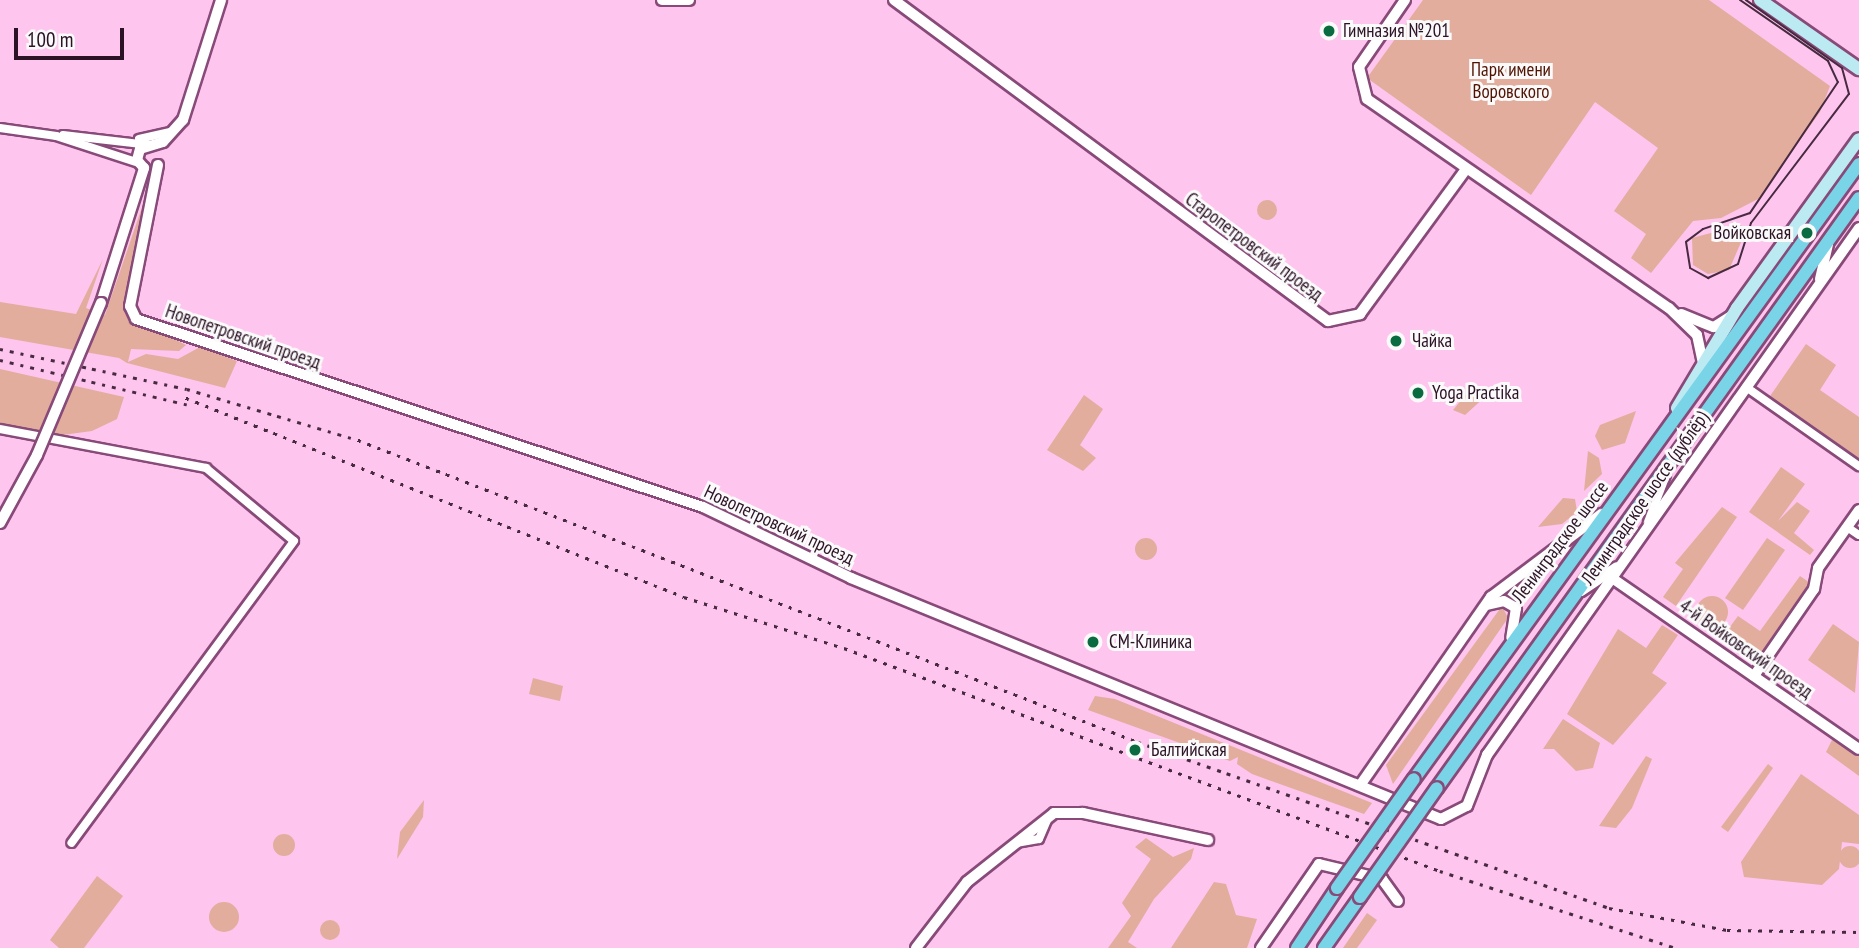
<!DOCTYPE html>
<meta charset="utf-8">
<style>
body{margin:0}
#map{position:relative;width:1859px;height:948px;overflow:hidden;background:#fec5ee;font-family:"PT Sans Narrow",sans-serif}
div>[style]{position:absolute}
[style*='--x']{left:calc(var(--x)*1px);top:calc(var(--y)*1px);width:calc(var(--w)*1px);rotate:calc(var(--a)*1deg)}
.green>*{inset:0;background:#e2ad9d}
.round{border-radius:50%}
.roads{filter:drop-shadow(2px 0 #884a79) drop-shadow(-2px 0 #884a79) drop-shadow(0 2px #884a79) drop-shadow(0 -2px #884a79)}
.minor>*{height:8px;margin:-4px;padding:0 4px;transform-origin:4px;border-radius:4px;background:#fff}
.tertiary>*{height:10px;margin:-5px;padding:0 5px;transform-origin:5px;border-radius:5px;background:#fff}
.secondary>*{height:12px;margin:-6px;padding:0 6px;transform-origin:6px;border-radius:6px;background:#bceaf3}
.primary>*{height:12px;margin:-6px;padding:0 6px;transform-origin:6px;border-radius:6px;background:#79d4e7}
.tram>*{height:2px;margin:-1px;padding:0 1px;transform-origin:1px;border-radius:1px;background:#472a40}
.rail>*{height:2.5px;margin-top:-1.25px;transform-origin:0;background:repeating-linear-gradient(90deg,#472a40 0 3.5px,transparent 0 10.5px)}
.bridges{filter:drop-shadow(2px 0 #884a79) drop-shadow(-2px 0 #884a79) drop-shadow(0 2px #884a79) drop-shadow(0 -2px #884a79)}
.tertiary-bridge>*{height:10px;margin:-5px;padding:0 5px;transform-origin:5px;border-radius:5px;background:#fff}
.primary-bridge>*{height:12px;margin:-6px;padding:0 6px;transform-origin:6px;border-radius:6px;background:#79d4e7}
.dots>*{width:19px;height:19px;translate:-50% -50%;box-sizing:border-box;border:4px solid #fafafa;border-radius:50%}
span{translate:-50% -50%;white-space:nowrap;text-align:center;line-height:1.15;-webkit-text-stroke:6px #fafafa;paint-order:stroke}
.poi-label{font-size:19px;color:#2b1225}
.left{translate:0 -50%;text-align:left}
.right{translate:-100% -50%;text-align:right}
.park-label{font-size:19px;color:#511201}
.street-label{font-size:19px;color:#2b1225}
.scale{position:absolute;left:14px;top:28px;width:110px;height:32px;box-sizing:border-box;border:4px solid #2b1225;border-top:0;padding-left:9px;font-size:21px;line-height:24px;white-space:nowrap;color:#2b1225;-webkit-text-stroke:5px #fafafa;paint-order:stroke}
</style>
<div id="map">
<div class="green">
<div style="clip-path:polygon(1423px 0,1709px 0,1830px 86px,1820px 112px,1758px 199px,1721px 218px,1693px 221px,1651px 273px,1631px 258px,1646px 234px,1614px 211px,1658px 148px,1595px 102px,1531px 195px,1367px 78px)"></div>
<div style="clip-path:polygon(151px 181px,125px 314px,186px 345px,179px 351px,131px 349px,128px 362px,146px 354px,178px 359px,200px 347px,237px 361px,225px 388px,127px 363px,119px 358px,0 337px,0 302px,76px 314px,103px 259px,86px 308px,105px 315px)"></div>
<div class="round" style="left:1257px;top:200px;width:20px;height:20px"></div>
<div style="clip-path:polygon(1741px 225px,1745px 233px,1729px 270px,1708px 274px,1693px 265px,1692px 238px)"></div>
<div style="clip-path:polygon(1806px 344px,1836px 365px,1820px 390px,1859px 417px,1859px 463px,1768px 399px)"></div>
<div style="clip-path:polygon(0 369px,124px 397px,117px 419px,92px 431px,62px 435px,0 423px)"></div>
<div style="clip-path:polygon(1473px 386px,1487px 395px,1465px 415px,1453px 410px)"></div>
<div style="clip-path:polygon(1084px 395px,1103px 409px,1080px 445px,1096px 458px,1083px 471px,1047px 450px)"></div>
<div style="clip-path:polygon(1636px 411px,1625px 443px,1602px 450px,1595px 436px,1600px 425px)"></div>
<div style="clip-path:polygon(1588px 451px,1599px 458px,1602px 474px,1584px 491px)"></div>
<div style="clip-path:polygon(1781px 467px,1805px 484px,1778px 521px,1797px 502px,1810px 511px,1794px 533px,1814px 550px,1810px 555px,1749px 512px)"></div>
<div style="clip-path:polygon(1563px 498px,1575px 499px,1577px 512px,1562px 524px,1538px 527px)"></div>
<div style="clip-path:polygon(1722px 507px,1737px 517px,1676px 606px,1663px 597px,1683px 569px,1675px 563px)"></div>
<div style="clip-path:polygon(1767px 538px,1785px 550px,1743px 610px,1725px 598px)"></div>
<div class="round" style="left:1135px;top:538px;width:22px;height:22px"></div>
<div style="clip-path:polygon(1553px 556px,1521px 604px,1503px 593px)"></div>
<div style="clip-path:polygon(1800px 576px,1813px 585px,1759px 661px,1724px 635px,1738px 616px,1760px 631px)"></div>
<div class="round" style="left:1696px;top:596px;width:32px;height:32px"></div>
<div style="clip-path:polygon(1502px 606px,1508px 618px,1393px 784px,1386px 765px)"></div>
<div style="clip-path:polygon(1833px 624px,1859px 642px,1855px 693px,1808px 660px)"></div>
<div style="clip-path:polygon(1662px 625px,1678px 635px,1652px 673px,1667px 683px,1613px 745px,1567px 714px,1618px 629px,1646px 648px)"></div>
<div style="clip-path:polygon(533px 678px,563px 686px,560px 701px,529px 694px)"></div>
<div style="clip-path:polygon(1095px 696px,1115px 699px,1372px 803px,1364px 814px,1252px 774px,1237px 764px,1238px 757px,1230px 761px,1088px 710px)"></div>
<div style="clip-path:polygon(1563px 719px,1600px 743px,1593px 768px,1576px 771px,1554px 749px,1543px 749px)"></div>
<div style="clip-path:polygon(1834px 736px,1859px 754px,1859px 776px,1826px 752px)"></div>
<div style="clip-path:polygon(1646px 756px,1652px 759px,1632px 808px,1616px 828px,1599px 826px)"></div>
<div style="clip-path:polygon(1768px 764px,1773px 768px,1728px 832px,1721px 827px)"></div>
<div style="clip-path:polygon(1801px 774px,1859px 815px,1859px 844px,1842px 842px,1839px 869px,1822px 885px,1744px 877px,1741px 862px)"></div>
<div style="clip-path:polygon(424px 800px,423px 817px,397px 859px,400px 832px)"></div>
<div class="round" style="left:273px;top:834px;width:22px;height:22px"></div>
<div style="clip-path:polygon(1146px 838px,1173px 857px,1194px 848px,1191px 859px,1154px 899px,1128px 942px,1137px 948px,1108px 948px,1131px 916px,1122px 903px,1151px 859px,1135px 847px)"></div>
<div class="round" style="left:1839px;top:846px;width:22px;height:22px"></div>
<div style="clip-path:polygon(97px 876px,123px 896px,84px 948px,59px 948px,50px 940px)"></div>
<div style="clip-path:polygon(1214px 882px,1226px 884px,1236px 915px,1257px 919px,1247px 948px,1171px 948px)"></div>
<div class="round" style="left:209px;top:902px;width:30px;height:30px"></div>
<div style="clip-path:polygon(1367px 913px,1377px 920px,1357px 948px,1343px 948px)"></div>
<div class="round" style="left:320px;top:920px;width:20px;height:20px"></div>
</div>
<div class="roads">
<div class="minor">
<div style="--x:0;--y:128;--w:57;--a:8.1"></div>
<div style="--x:56;--y:136;--w:87;--a:18"></div>
<div style="--x:63;--y:135;--w:88;--a:6.6"></div>
<div style="--x:139;--y:139;--w:32;--a:-13"></div>
<div style="--x:1746;--y:387;--w:138;--a:35"></div>
<div style="--x:0;--y:429;--w:210;--a:10.7"></div>
<div style="--x:206;--y:468;--w:114;--a:39.7"></div>
<div style="--x:294;--y:541;--w:375;--a:126.4"></div>
<div style="--x:1648;--y:522;--w:50;--a:-69"></div>
<div style="--x:1847;--y:527;--w:14;--a:34"></div>
<div style="--x:1016;--y:843;--w:23;--a:-10"></div>
<div style="--x:1039;--y:839;--w:23;--a:-67"></div>
</div>
<div class="tertiary">
<div style="--x:662;--y:0;--w:27;--a:0"></div>
<div style="--x:894;--y:0;--w:540;--a:36.49"></div>
<div style="--x:1328;--y:321;--w:33;--a:-12"></div>
<div style="--x:1360;--y:314;--w:180;--a:-53.8"></div>
<div style="--x:1405;--y:0;--w:81;--a:124.5"></div>
<div style="--x:1359;--y:67;--w:33;--a:76"></div>
<div style="--x:1367;--y:99;--w:367;--a:34.7"></div>
<div style="--x:1669;--y:308;--w:39;--a:44"></div>
<div style="--x:1697;--y:335;--w:30;--a:78"></div>
<div style="--x:158;--y:165;--w:144;--a:101.2"></div>
<div style="--x:130;--y:306;--w:14;--a:65"></div>
<div style="--x:136;--y:319;--w:597;--a:18.34"></div>
<div style="--x:703;--y:507;--w:164;--a:25.6"></div>
<div style="--x:851;--y:578;--w:637;--a:22.22"></div>
<div style="--x:1441;--y:819;--w:29;--a:-27"></div>
<div style="--x:1467;--y:806;--w:55;--a:-68.6"></div>
<div style="--x:1487;--y:755;--w:645;--a:-54.78"></div>
<div style="--x:144;--y:168;--w:11;--a:-131"></div>
<div style="--x:137;--y:160;--w:11;--a:-75"></div>
<div style="--x:140;--y:149;--w:24;--a:-17"></div>
<div style="--x:163;--y:142;--w:30;--a:-48"></div>
<div style="--x:183;--y:120;--w:126;--a:-72.4"></div>
<div style="--x:1820;--y:279;--w:36;--a:-77"></div>
<div style="--x:101;--y:303;--w:142;--a:-72.3"></div>
<div style="--x:1681;--y:314;--w:35;--a:22"></div>
<div style="--x:1714;--y:327;--w:20;--a:-33"></div>
<div style="--x:1612;--y:578;--w:300;--a:34.7"></div>
<div style="--x:1581;--y:591;--w:43;--a:-33.7"></div>
<div style="--x:1487;--y:605;--w:17;--a:-13"></div>
<div style="--x:1504;--y:601;--w:14;--a:30"></div>
<div style="--x:1516;--y:608;--w:30;--a:99"></div>
<div style="--x:1754;--y:676;--w:106;--a:-55.4"></div>
<div style="--x:1814;--y:589;--w:21;--a:-79"></div>
<div style="--x:1818;--y:568;--w:71;--a:-54.7"></div>
<div style="--x:1361;--y:784;--w:228;--a:-55.2"></div>
<div style="--x:1491;--y:597;--w:138;--a:-37"></div>
<div style="--x:916;--y:948;--w:83;--a:-52.3"></div>
<div style="--x:967;--y:882;--w:111;--a:-38.4"></div>
<div style="--x:1054;--y:813;--w:29;--a:0"></div>
<div style="--x:1083;--y:813;--w:128;--a:12.2"></div>
<div style="--x:1261;--y:948;--w:102;--a:-55.4"></div>
<div style="--x:1319;--y:864;--w:65;--a:13.4"></div>
<div style="--x:1382;--y:879;--w:27;--a:54"></div>
</div>
<div class="secondary">
<div style="--x:1760;--y:0;--w:121;--a:34.9"></div>
<div style="--x:1677;--y:408;--w:117;--a:-59"></div>
<div style="--x:1737;--y:308;--w:208;--a:-54.2"></div>
</div>
<div class="primary">
<div style="--x:1414;--y:779;--w:759;--a:-54.11"></div>
<div style="--x:1437;--y:788;--w:725;--a:-54.43"></div>
<div style="--x:1297;--y:948;--w:72;--a:-56.3"></div>
<div style="--x:1324;--y:948;--w:62;--a:-54.8"></div>
</div>
</div>
<div class="tram">
<div style="--x:1740;--y:0;--w:107;--a:34.7"></div>
<div style="--x:1828;--y:61;--w:23;--a:65"></div>
<div style="--x:1838;--y:82;--w:158;--a:123.9"></div>
<div style="--x:1750;--y:213;--w:50;--a:161.2"></div>
<div style="--x:1703;--y:229;--w:21;--a:143"></div>
<div style="--x:1686;--y:242;--w:26;--a:81"></div>
<div style="--x:1690;--y:268;--w:21;--a:29"></div>
<div style="--x:1708;--y:278;--w:33;--a:-25"></div>
<div style="--x:1738;--y:264;--w:43;--a:-72.4"></div>
<div style="--x:1751;--y:223;--w:162;--a:-52.8"></div>
<div style="--x:1849;--y:94;--w:27;--a:-105"></div>
<div style="--x:1842;--y:68;--w:118;--a:-144.7"></div>
</div>
<div class="rail">
<div style="--x:0;--y:349;--w:191;--a:12.1"></div>
<div style="--x:187;--y:389;--w:178;--a:16.6"></div>
<div style="--x:358;--y:440;--w:836;--a:21.17"></div>
<div style="--x:1138;--y:742;--w:499;--a:19.4"></div>
<div style="--x:1609;--y:908;--w:120;--a:10.6"></div>
<div style="--x:1727;--y:930;--w:132;--a:0.9"></div>
<div style="--x:0;--y:360;--w:198;--a:13.4"></div>
<div style="--x:186;--y:398;--w:536;--a:21.78"></div>
<div style="--x:684;--y:597;--w:168;--a:17.7"></div>
<div style="--x:844;--y:648;--w:636;--a:20.51"></div>
<div style="--x:1440;--y:871;--w:248;--a:18.1"></div>
</div>
<div class="bridges">
<div class="tertiary-bridge">
<div style="--x:0;--y:523;--w:77;--a:-61.4"></div>
<div style="--x:37;--y:455;--w:165;--a:-67.2"></div>
</div>
<div class="primary-bridge">
<div style="--x:1337;--y:888;--w:133;--a:-54.8"></div>
<div style="--x:1360;--y:897;--w:133;--a:-54.8"></div>
</div>
</div>
<div class="dots">
<div style="left:1329px;top:31px;background:#0a6b40"></div>
<div style="left:1807px;top:233px;background:#0a6b40"></div>
<div style="left:1396px;top:341px;background:#0a6b40"></div>
<div style="left:1418px;top:393px;background:#0a6b40"></div>
<div style="left:1093px;top:642px;background:#0a6b40"></div>
<div style="left:1135px;top:750px;background:#0a6b40"></div>
</div>
<div class="poi-label">
<span class="left" style="left:1343px;top:31px">Гимназия №201</span>
<span class="right" style="left:1791px;top:233px">Войковская</span>
<span class="left" style="left:1412px;top:341px">Чайка</span>
<span class="left" style="left:1432px;top:393px">Yoga Practika</span>
<span class="left" style="left:1109px;top:642px">СМ-Клиника</span>
<span class="left" style="left:1151px;top:750px">Балтийская</span>
</div>
<div class="park-label">
<span style="left:1511px;top:81px">Парк имени<br>Воровского</span>
</div>
<div class="street-label">
<span style="left:1254px;top:247px;rotate:37deg">Старопетровский проезд</span>
<span style="left:243px;top:337px;rotate:19deg">Новопетровский проезд</span>
<span style="left:1645px;top:498px;rotate:-55deg">Ленинградское шоссе (дублёр)</span>
<span style="left:779px;top:525px;rotate:25deg">Новопетровский проезд</span>
<span style="left:1560px;top:542px;rotate:-53deg">Ленинградское шоссе</span>
<span style="left:1746px;top:649px;rotate:35deg">4-й Войковский проезд</span>
</div>
<div class="scale">100 m</div>
</div>
